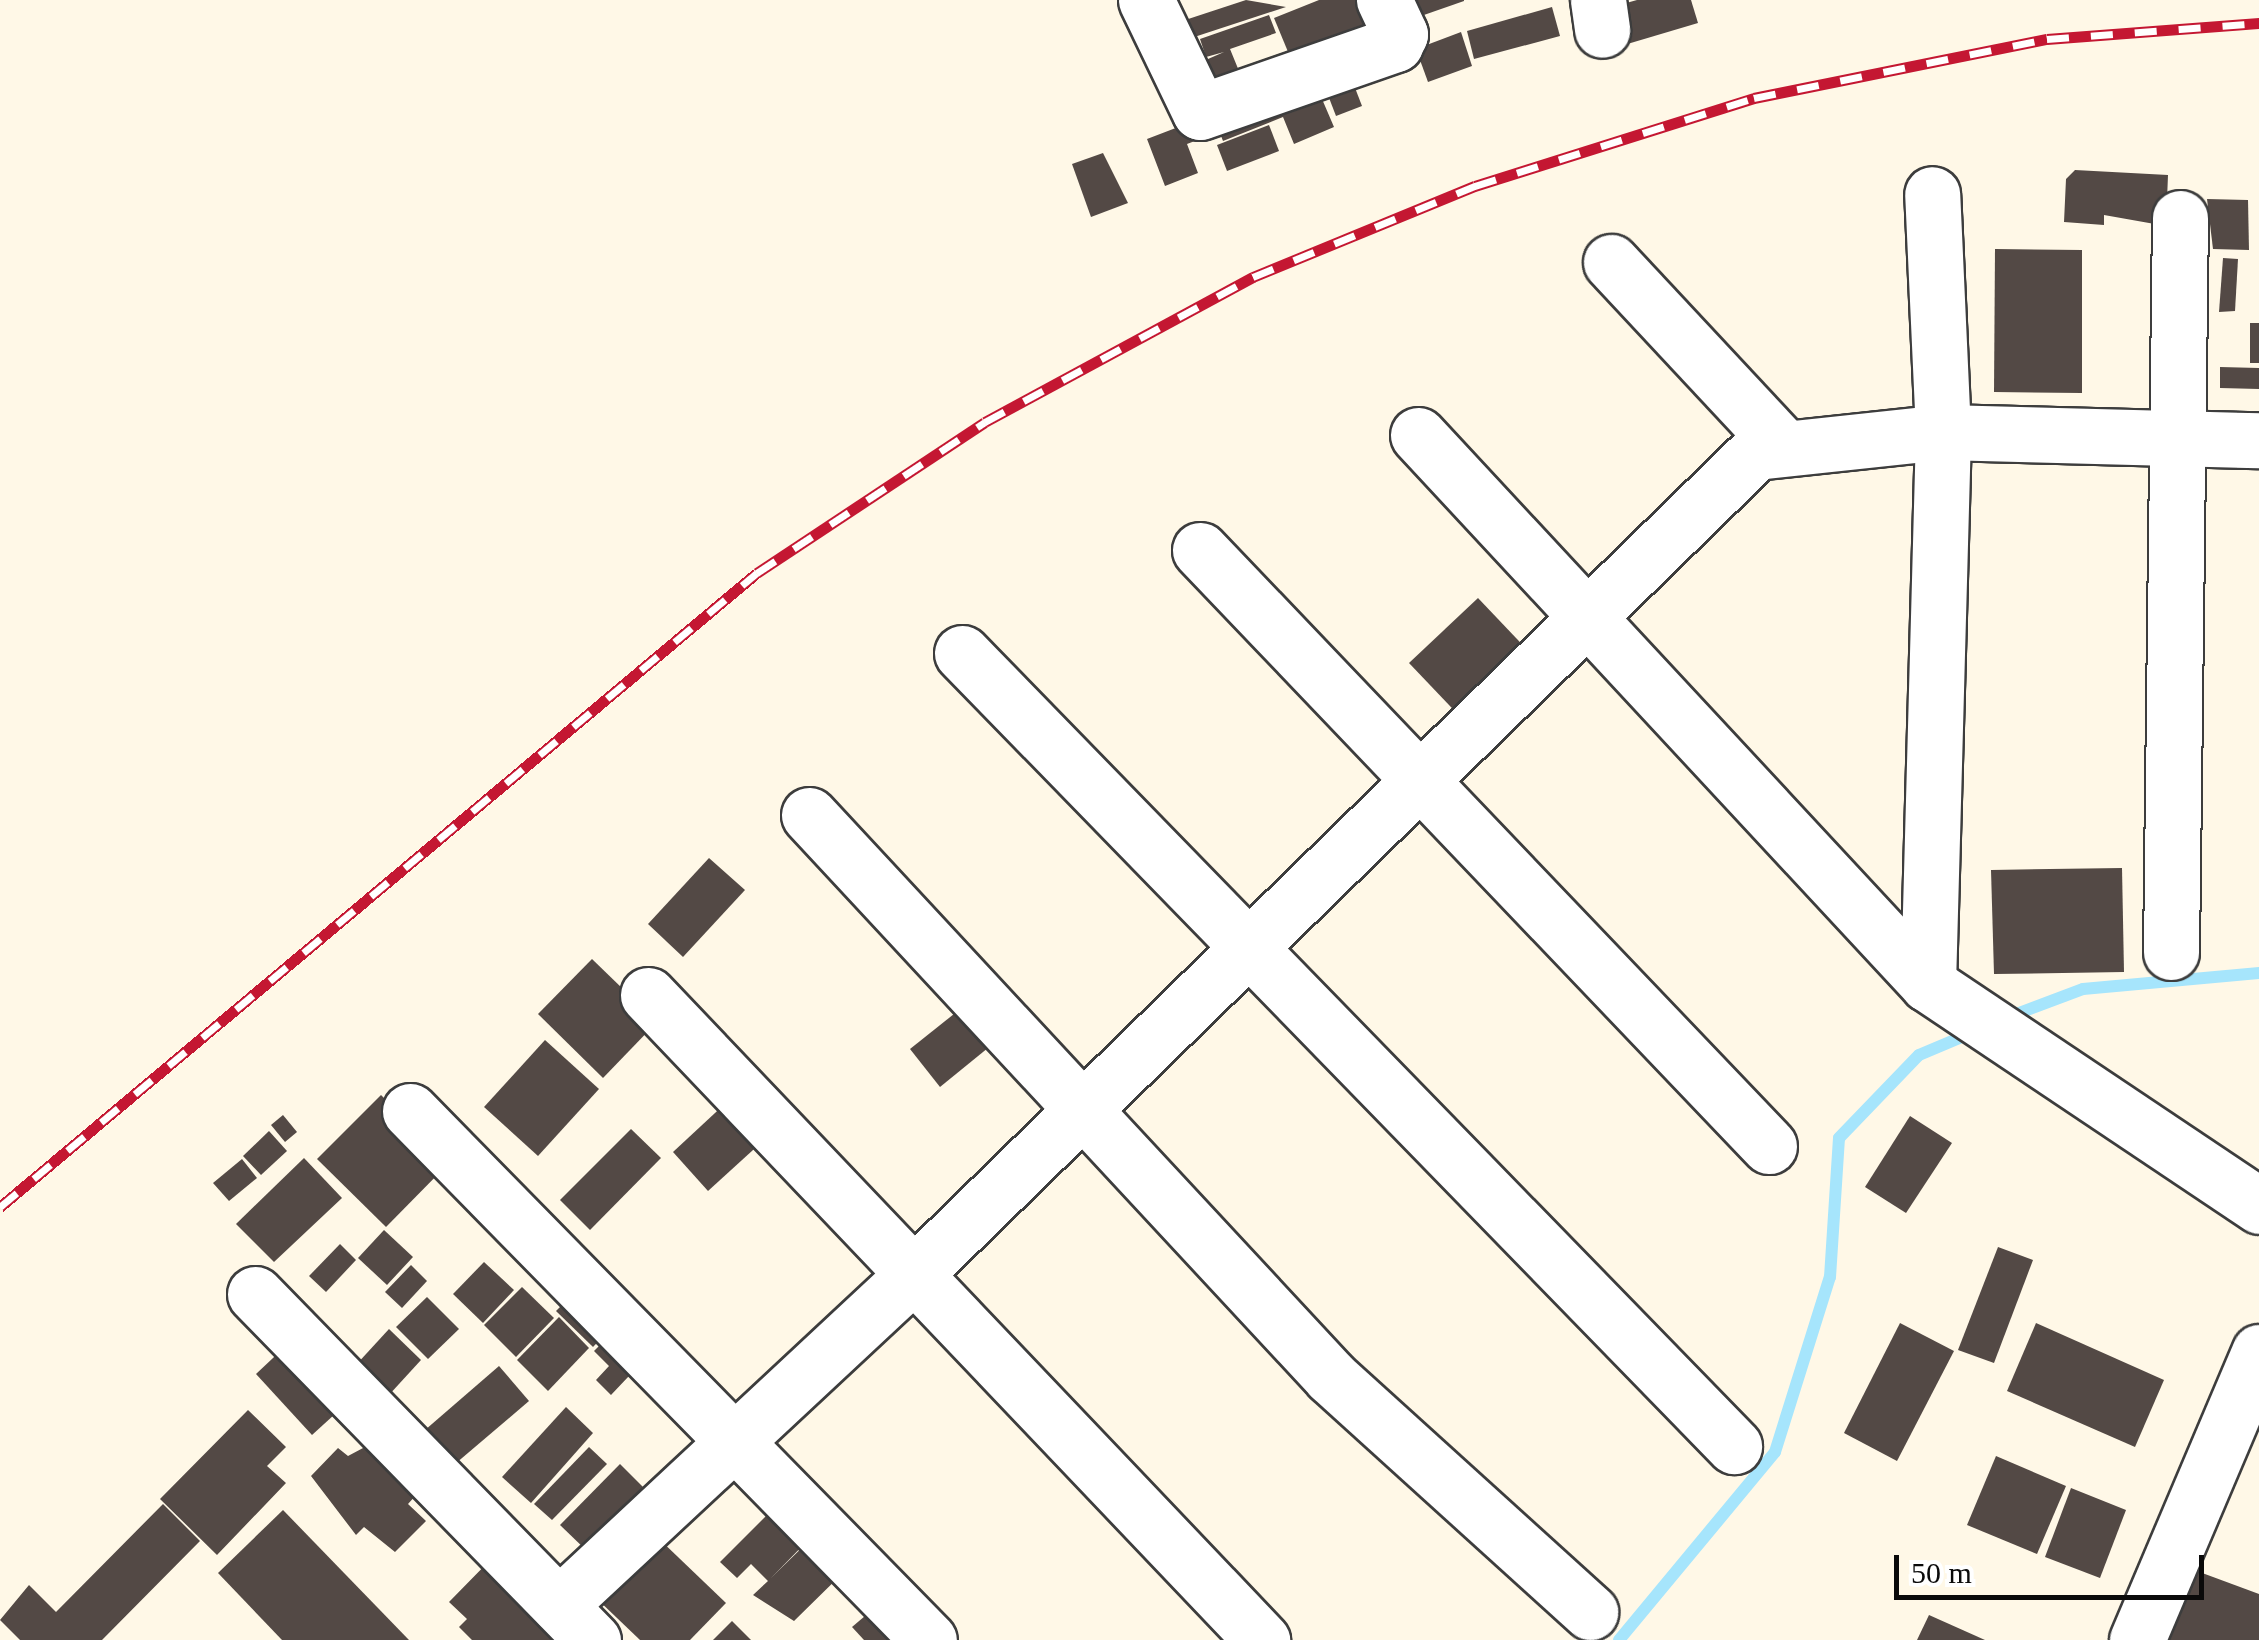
<!DOCTYPE html>
<style>
body{margin:0}
#map{position:relative;width:2259px;height:1640px;overflow:hidden;background:#fff8e7;font-family:Georgia,serif}
div>[style]{position:absolute}
[style*='--x']{left:calc(var(--x)*1px);top:calc(var(--y)*1px);width:calc(var(--w)*1px);rotate:calc(var(--a)*1deg)}
.stream>*{height:12px;margin:-6px;padding:0 6px;transform-origin:6px;border-radius:6px;background:#a6e5fc}
.building>*{inset:0;background:#534945}
.roads{filter:drop-shadow(2px 0 #3d3d3d) drop-shadow(-2px 0 #3d3d3d) drop-shadow(0 2px #3d3d3d) drop-shadow(0 -2px #3d3d3d)}
.minor>*{height:55px;margin:-27.5px;padding:0 27.5px;transform-origin:27.5px;border-radius:27.5px;background:#fff}
.rail>*{height:11px;margin-top:-5.5px;transform-origin:0;background:repeating-linear-gradient(90deg,#fff 0 22px,#c41732 0 44px);box-sizing:border-box;border-block:2px solid #c41732}
span{translate:-50% -50%;white-space:nowrap;text-align:center;line-height:1.15;-webkit-text-stroke:10px #fff;paint-order:stroke}
.scale{position:absolute;left:1894px;top:1555px;width:310px;height:45px;box-sizing:border-box;border:5px solid #0a0a0a;border-top:0;padding-left:12px;font-size:30px;line-height:35px;white-space:nowrap;color:#0a0a0a;-webkit-text-stroke:8px #fff;paint-order:stroke}
</style>
<div id="map">
<div class="stream">
<div style="--x:2003;--y:1019;--w:85;--a:-20.6"></div>
<div style="--x:2083;--y:989;--w:177;--a:-5.2"></div>
<div style="--x:1619;--y:1640;--w:244;--a:-50.3"></div>
<div style="--x:1775;--y:1452;--w:183;--a:-72.6"></div>
<div style="--x:1830;--y:1277;--w:139;--a:-86.3"></div>
<div style="--x:1839;--y:1138;--w:115;--a:-46.1"></div>
<div style="--x:1919;--y:1055;--w:56;--a:-22.9"></div>
</div>
<div class="building">
<div style="clip-path:polygon(1246px 0,1286px 7px,1179px 42px,1173px 24px)"></div>
<div style="clip-path:polygon(1319px 0,1369px 0,1386px 41px,1298px 76px,1274px 18px)"></div>
<div style="clip-path:polygon(1415px 0,1464px 0,1464px 1px,1421px 16px)"></div>
<div style="clip-path:polygon(1637px 0,1691px 0,1698px 23px,1624px 45px,1612px 7px)"></div>
<div style="clip-path:polygon(1552px 7px,1560px 36px,1474px 59px,1467px 31px)"></div>
<div style="clip-path:polygon(1269px 15px,1276px 33px,1230px 49px,1239px 71px,1201px 88px,1192px 66px,1224px 52px,1206px 57px,1200px 39px)"></div>
<div style="clip-path:polygon(1461px 32px,1472px 66px,1428px 82px,1416px 49px)"></div>
<div style="clip-path:polygon(1347px 67px,1362px 106px,1336px 116px,1321px 77px)"></div>
<div style="clip-path:polygon(1313px 78px,1334px 127px,1294px 144px,1283px 117px,1223px 141px,1214px 118px)"></div>
<div style="clip-path:polygon(1194px 121px,1200px 139px,1187px 144px,1198px 173px,1165px 186px,1147px 139px)"></div>
<div style="clip-path:polygon(1269px 125px,1279px 151px,1227px 171px,1217px 145px)"></div>
<div style="clip-path:polygon(1103px 153px,1128px 203px,1091px 217px,1072px 164px)"></div>
<div style="clip-path:polygon(2075px 170px,2168px 175px,2166px 226px,2104px 215px,2104px 225px,2064px 222px,2066px 179px)"></div>
<div style="clip-path:polygon(2207px 199px,2248px 200px,2249px 250px,2213px 249px)"></div>
<div style="clip-path:polygon(1995px 249px,2082px 250px,2082px 393px,1994px 392px)"></div>
<div style="clip-path:polygon(2223px 258px,2238px 259px,2235px 311px,2219px 312px)"></div>
<div style="clip-path:polygon(2250px 323px,2259px 323px,2259px 363px,2250px 363px)"></div>
<div style="clip-path:polygon(2220px 367px,2259px 368px,2259px 389px,2220px 388px)"></div>
<div style="clip-path:polygon(1478px 598px,1538px 661px,1469px 726px,1409px 663px)"></div>
<div style="clip-path:polygon(709px 858px,745px 890px,683px 957px,648px 924px)"></div>
<div style="clip-path:polygon(2122px 868px,2124px 972px,1994px 974px,1991px 870px)"></div>
<div style="clip-path:polygon(592px 959px,657px 1022px,603px 1078px,538px 1014px)"></div>
<div style="clip-path:polygon(969px 1002px,999px 1039px,940px 1087px,910px 1049px)"></div>
<div style="clip-path:polygon(545px 1040px,599px 1089px,538px 1156px,484px 1107px)"></div>
<div style="clip-path:polygon(381px 1095px,449px 1163px,386px 1227px,317px 1159px)"></div>
<div style="clip-path:polygon(729px 1100px,765px 1139px,708px 1191px,673px 1152px)"></div>
<div style="clip-path:polygon(283px 1115px,297px 1132px,285px 1142px,271px 1125px)"></div>
<div style="clip-path:polygon(1910px 1116px,1952px 1143px,1906px 1213px,1865px 1187px)"></div>
<div style="clip-path:polygon(631px 1129px,661px 1158px,590px 1230px,560px 1200px)"></div>
<div style="clip-path:polygon(269px 1131px,287px 1151px,261px 1175px,243px 1156px)"></div>
<div style="clip-path:polygon(304px 1158px,342px 1198px,274px 1262px,236px 1224px)"></div>
<div style="clip-path:polygon(242px 1159px,257px 1178px,229px 1201px,213px 1183px)"></div>
<div style="clip-path:polygon(384px 1230px,413px 1257px,387px 1285px,358px 1258px)"></div>
<div style="clip-path:polygon(340px 1244px,356px 1260px,326px 1292px,309px 1276px)"></div>
<div style="clip-path:polygon(1998px 1247px,2033px 1260px,1994px 1363px,1958px 1350px)"></div>
<div style="clip-path:polygon(484px 1262px,514px 1290px,483px 1323px,453px 1294px)"></div>
<div style="clip-path:polygon(411px 1265px,427px 1281px,402px 1308px,385px 1292px)"></div>
<div style="clip-path:polygon(522px 1287px,554px 1318px,516px 1357px,484px 1325px)"></div>
<div style="clip-path:polygon(576px 1291px,612px 1327px,593px 1347px,556px 1311px)"></div>
<div style="clip-path:polygon(427px 1297px,459px 1329px,428px 1359px,396px 1327px)"></div>
<div style="clip-path:polygon(559px 1317px,589px 1348px,548px 1391px,517px 1360px)"></div>
<div style="clip-path:polygon(1900px 1323px,1954px 1351px,1897px 1461px,1844px 1433px)"></div>
<div style="clip-path:polygon(2036px 1323px,2164px 1380px,2135px 1447px,2007px 1391px)"></div>
<div style="clip-path:polygon(389px 1329px,421px 1360px,388px 1396px,355px 1366px)"></div>
<div style="clip-path:polygon(616px 1329px,646px 1358px,611px 1395px,596px 1380px,609px 1366px,594px 1351px)"></div>
<div style="clip-path:polygon(290px 1342px,346px 1404px,312px 1435px,256px 1374px)"></div>
<div style="clip-path:polygon(499px 1366px,529px 1401px,455px 1464px,425px 1430px)"></div>
<div style="clip-path:polygon(566px 1407px,593px 1433px,531px 1503px,502px 1477px)"></div>
<div style="clip-path:polygon(248px 1410px,286px 1447px,267px 1466px,286px 1483px,217px 1555px,160px 1499px)"></div>
<div style="clip-path:polygon(380px 1439px,417px 1494px,408px 1504px,426px 1521px,395px 1552px,364px 1527px,356px 1535px,311px 1476px,338px 1448px,348px 1456px)"></div>
<div style="clip-path:polygon(589px 1447px,607px 1464px,552px 1520px,534px 1504px)"></div>
<div style="clip-path:polygon(1996px 1456px,2066px 1486px,2037px 1554px,1967px 1525px)"></div>
<div style="clip-path:polygon(620px 1464px,648px 1492px,588px 1552px,560px 1525px)"></div>
<div style="clip-path:polygon(2071px 1488px,2126px 1510px,2100px 1578px,2045px 1557px)"></div>
<div style="clip-path:polygon(783px 1499px,816px 1532px,771px 1578px,819px 1531px,851px 1565px,794px 1621px,753px 1595px,768px 1581px,751px 1564px,737px 1578px,720px 1562px)"></div>
<div style="clip-path:polygon(163px 1504px,200px 1541px,102px 1640px,20px 1640px,0 1620px,29px 1585px,56px 1612px)"></div>
<div style="clip-path:polygon(283px 1510px,409px 1640px,282px 1640px,218px 1573px)"></div>
<div style="clip-path:polygon(655px 1535px,726px 1603px,690px 1640px,640px 1640px,594px 1596px)"></div>
<div style="clip-path:polygon(498px 1552px,567px 1640px,472px 1640px,459px 1627px,467px 1619px,449px 1602px)"></div>
<div style="clip-path:polygon(2186px 1567px,2259px 1594px,2259px 1640px,2161px 1640px)"></div>
<div style="clip-path:polygon(885px 1599px,906px 1640px,864px 1640px,852px 1627px)"></div>
<div style="clip-path:polygon(1929px 1615px,1985px 1640px,1917px 1640px)"></div>
<div style="clip-path:polygon(732px 1621px,751px 1640px,713px 1640px)"></div>
</div>
<div class="roads">
<div class="minor">
<div style="--x:1146;--y:0;--w:124;--a:64.3"></div>
<div style="--x:1200;--y:112;--w:207;--a:-19.2"></div>
<div style="--x:1395;--y:44;--w:11;--a:-63"></div>
<div style="--x:1400;--y:34;--w:38;--a:-115"></div>
<div style="--x:1598;--y:0;--w:30;--a:82"></div>
<div style="--x:1611;--y:262;--w:249;--a:47"></div>
<div style="--x:1418;--y:435;--w:749;--a:47.11"></div>
<div style="--x:1928;--y:984;--w:399;--a:33.8"></div>
<div style="--x:1200;--y:550;--w:824;--a:46.33"></div>
<div style="--x:962;--y:653;--w:1107;--a:45.77"></div>
<div style="--x:809;--y:815;--w:767;--a:47.11"></div>
<div style="--x:1331;--y:1377;--w:350;--a:42.2"></div>
<div style="--x:2171;--y:952;--w:734;--a:-89.3"></div>
<div style="--x:1928;--y:984;--w:552;--a:-88.44"></div>
<div style="--x:1943;--y:432;--w:238;--a:-92.6"></div>
<div style="--x:648;--y:995;--w:891;--a:46.41"></div>
<div style="--x:410;--y:1111;--w:741;--a:45.55"></div>
<div style="--x:255;--y:1294;--w:484;--a:45.7"></div>
<div style="--x:559;--y:1605;--w:483;--a:-43"></div>
<div style="--x:912;--y:1276;--w:1180;--a:-44.31"></div>
<div style="--x:1756;--y:452;--w:188;--a:-6.1"></div>
<div style="--x:1943;--y:432;--w:316;--a:1.5"></div>
<div style="--x:2137;--y:1640;--w:313;--a:-67"></div>
</div>
</div>
<div class="rail">
<div style="--x:0;--y:1207;--w:987;--a:-39.95"></div>
<div style="--x:757;--y:573;--w:273;--a:-33.5"></div>
<div style="--x:985;--y:422;--w:305;--a:-28.4"></div>
<div style="--x:1253;--y:277;--w:240;--a:-22.3"></div>
<div style="--x:1475;--y:186;--w:293;--a:-17.5"></div>
<div style="--x:1754;--y:98;--w:299;--a:-11.4"></div>
<div style="--x:2047;--y:39;--w:213;--a:-4.3"></div>
</div>
<div class="scale">50 m</div>
</div>
